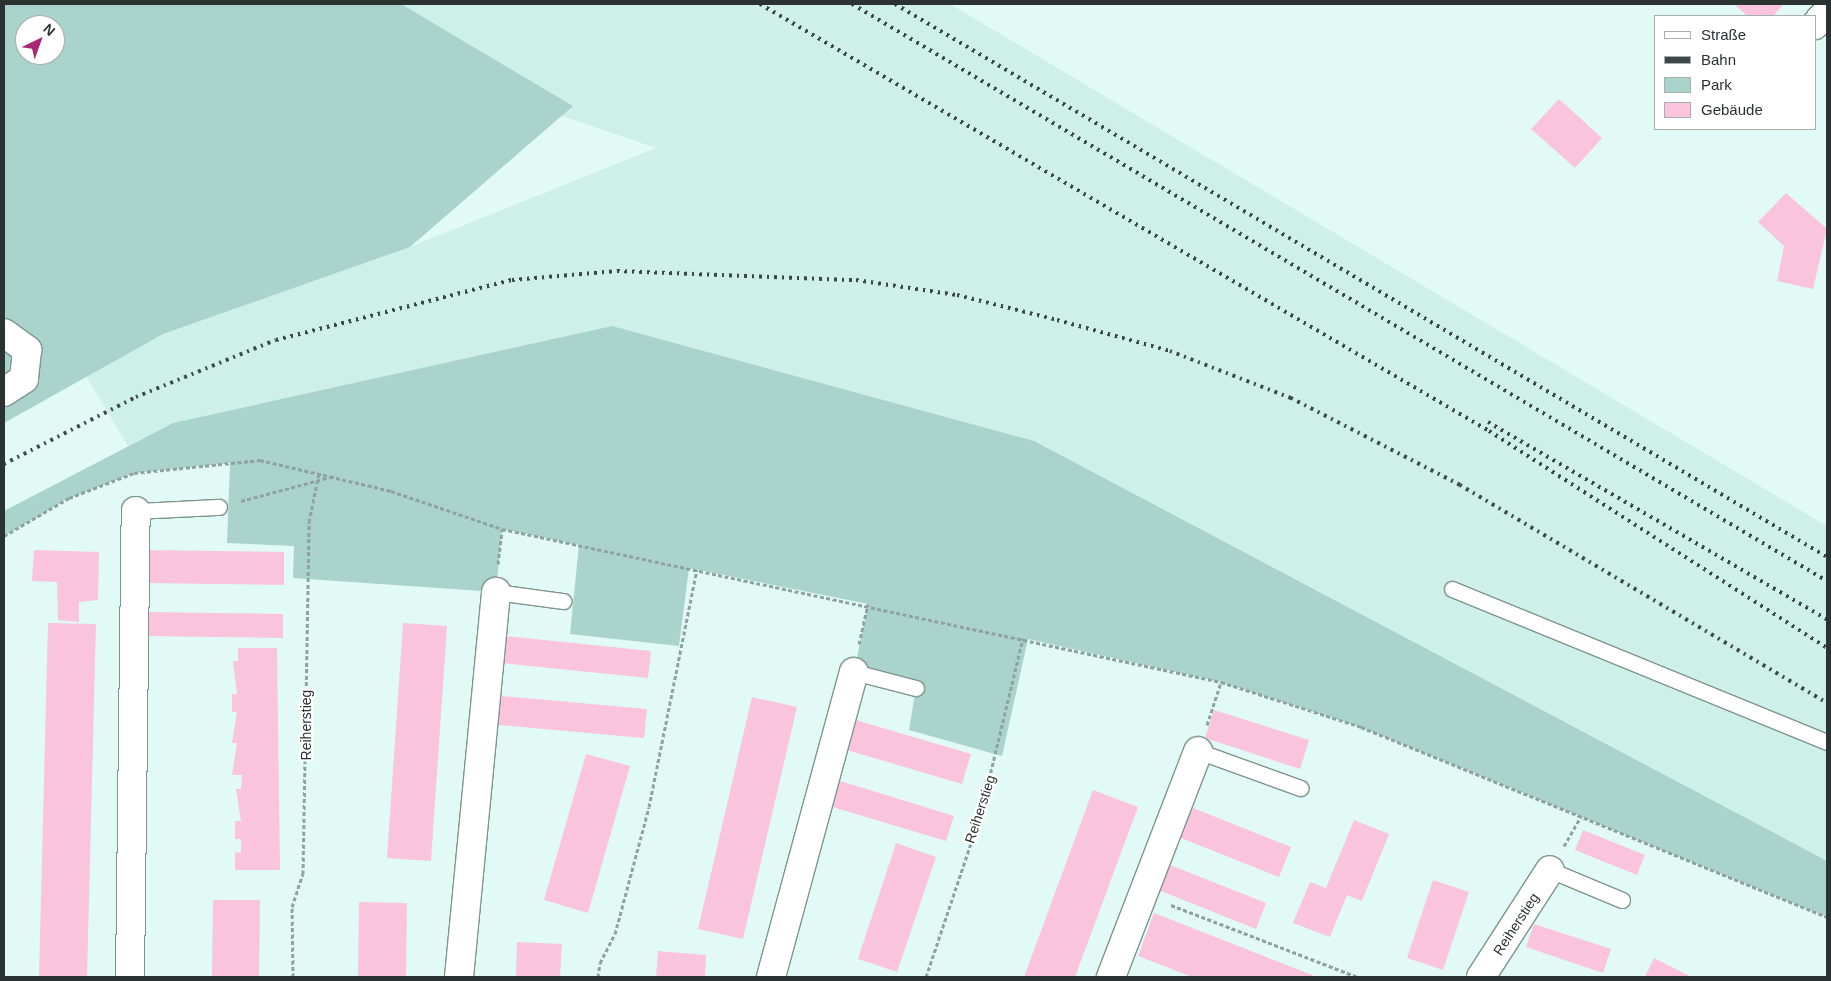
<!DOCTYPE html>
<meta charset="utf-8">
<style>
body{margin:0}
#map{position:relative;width:1831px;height:981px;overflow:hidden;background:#e2faf5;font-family:Helvetica,sans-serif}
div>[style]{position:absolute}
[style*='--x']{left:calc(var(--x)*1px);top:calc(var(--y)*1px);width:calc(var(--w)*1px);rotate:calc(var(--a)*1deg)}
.built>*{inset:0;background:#cff0e9}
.green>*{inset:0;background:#a9d3cb}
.building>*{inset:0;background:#f9c4dc}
.path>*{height:3px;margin-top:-1.5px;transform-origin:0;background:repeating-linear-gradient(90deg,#90a29f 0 4px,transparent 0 6.5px)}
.roads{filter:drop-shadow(1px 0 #7e9490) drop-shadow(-1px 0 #7e9490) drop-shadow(0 1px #7e9490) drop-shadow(0 -1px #7e9490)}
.lane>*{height:15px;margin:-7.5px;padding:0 7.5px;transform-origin:7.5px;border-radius:7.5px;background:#fff}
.street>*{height:28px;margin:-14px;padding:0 14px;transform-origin:14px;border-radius:14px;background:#fff}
.rail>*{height:4px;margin-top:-2px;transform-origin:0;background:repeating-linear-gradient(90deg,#3d4746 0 2.5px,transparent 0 7.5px)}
span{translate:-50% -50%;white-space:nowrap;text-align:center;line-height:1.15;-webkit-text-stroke:4.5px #fff;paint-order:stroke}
.street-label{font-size:14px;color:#2a3332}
.frame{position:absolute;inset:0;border:5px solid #2a3332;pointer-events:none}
.legend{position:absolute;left:1654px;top:15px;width:162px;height:115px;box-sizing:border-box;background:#fff;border:1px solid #aaadad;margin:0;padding:6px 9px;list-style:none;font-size:15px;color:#2a3332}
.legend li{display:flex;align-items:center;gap:10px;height:25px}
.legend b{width:25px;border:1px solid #aaadad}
.north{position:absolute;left:15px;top:15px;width:50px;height:50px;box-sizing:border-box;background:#fff;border:1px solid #aaadad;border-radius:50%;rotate:42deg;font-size:14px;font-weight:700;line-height:20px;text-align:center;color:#2a3332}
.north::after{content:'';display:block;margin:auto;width:18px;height:22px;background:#a82674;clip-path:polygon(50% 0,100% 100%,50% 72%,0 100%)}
</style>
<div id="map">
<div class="built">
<div style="clip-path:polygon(234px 4px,950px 4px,1827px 526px,1827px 896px,612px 326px,173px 423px,128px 446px,86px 376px,163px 334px,410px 247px,656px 148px)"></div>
</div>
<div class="green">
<div style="clip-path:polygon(evenodd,4px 4px,401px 4px,573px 106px,410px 247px,163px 334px,4px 423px,4px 4px,25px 25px,55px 25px,55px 55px,25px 55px,25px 25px)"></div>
<div style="clip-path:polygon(612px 326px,1034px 441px,1827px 861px,1827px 917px,1361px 727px,1221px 682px,1028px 639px,1002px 756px,909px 730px,916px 688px,854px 672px,868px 604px,689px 568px,679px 646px,570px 634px,579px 545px,502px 529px,496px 592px,293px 578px,294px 546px,227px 543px,230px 463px,134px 473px,69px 498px,4px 536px,4px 511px,173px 423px)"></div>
</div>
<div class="building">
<div style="clip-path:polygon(1734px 4px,1784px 4px,1773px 16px,1747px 16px)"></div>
<div style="clip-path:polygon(1559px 99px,1602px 138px,1575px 168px,1531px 129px)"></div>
<div style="clip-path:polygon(1786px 193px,1827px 229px,1813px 289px,1777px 281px,1784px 246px,1758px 222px)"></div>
<div style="clip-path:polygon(34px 550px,99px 552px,98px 600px,79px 602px,79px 622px,58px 620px,57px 582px,32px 581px)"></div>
<div style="clip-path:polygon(144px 550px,284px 552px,284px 585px,143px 583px)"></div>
<div style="clip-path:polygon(143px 612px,283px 614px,283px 638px,143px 636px)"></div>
<div style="clip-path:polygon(48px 623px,96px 624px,87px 977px,39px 977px)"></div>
<div style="clip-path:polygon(403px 623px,447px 626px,431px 861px,387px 858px)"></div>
<div style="clip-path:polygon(495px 635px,651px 651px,648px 678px,492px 662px)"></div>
<div style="clip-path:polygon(238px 648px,277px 648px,280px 870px,235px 870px,235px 852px,241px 853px,241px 839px,235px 839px,235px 821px,241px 821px,236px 789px,241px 789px,242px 775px,232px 775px,237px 743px,232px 743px,237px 712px,232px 712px,232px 694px,237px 694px,233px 661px,238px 661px)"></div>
<div style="clip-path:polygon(490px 695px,647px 709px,644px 738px,488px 724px)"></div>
<div style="clip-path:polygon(752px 697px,797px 707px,743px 939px,698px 929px)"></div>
<div style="clip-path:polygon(1214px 710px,1309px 740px,1300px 769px,1205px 738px)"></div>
<div style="clip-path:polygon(849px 718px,971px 754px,962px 784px,840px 748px)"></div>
<div style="clip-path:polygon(586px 754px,630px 766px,588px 913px,544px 900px)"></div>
<div style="clip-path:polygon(834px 779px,954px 816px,946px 841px,826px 805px)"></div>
<div style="clip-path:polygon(1093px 790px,1138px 807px,1075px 977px,1024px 977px)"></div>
<div style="clip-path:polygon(1188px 806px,1291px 847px,1279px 877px,1176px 836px)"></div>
<div style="clip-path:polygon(1354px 820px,1389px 834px,1362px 901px,1347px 895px,1330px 937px,1293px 923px,1310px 882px,1326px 888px)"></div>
<div style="clip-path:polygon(1583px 830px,1645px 855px,1637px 875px,1575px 850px)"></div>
<div style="clip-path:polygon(896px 843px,936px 857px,897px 972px,858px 959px)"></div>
<div style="clip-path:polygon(1165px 863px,1266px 903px,1256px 929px,1156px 889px)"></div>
<div style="clip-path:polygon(1433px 880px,1469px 892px,1443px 970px,1407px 958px)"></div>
<div style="clip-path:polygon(213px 900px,260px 900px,259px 977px,212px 977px)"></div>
<div style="clip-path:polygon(359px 902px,407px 903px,406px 977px,358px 977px)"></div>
<div style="clip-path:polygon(1154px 913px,1317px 977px,1192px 977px,1138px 956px)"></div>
<div style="clip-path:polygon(1534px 924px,1611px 949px,1603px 973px,1526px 947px)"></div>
<div style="clip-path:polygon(517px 942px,562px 944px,560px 977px,516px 977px)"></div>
<div style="clip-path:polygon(658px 951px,706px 955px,705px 977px,656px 977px)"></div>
<div style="clip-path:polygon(1654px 958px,1690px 976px,1689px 977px,1645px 977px)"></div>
</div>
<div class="path">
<div style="--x:241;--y:501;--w:96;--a:-15"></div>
<div style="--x:4;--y:536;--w:75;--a:-30.3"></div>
<div style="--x:69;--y:498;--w:70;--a:-21"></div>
<div style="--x:134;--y:473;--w:127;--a:-5.9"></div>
<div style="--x:260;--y:460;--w:135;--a:13.3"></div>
<div style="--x:391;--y:491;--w:117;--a:18.9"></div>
<div style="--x:502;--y:529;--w:735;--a:12.01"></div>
<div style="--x:1221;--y:682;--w:147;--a:17.8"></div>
<div style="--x:1361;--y:727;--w:503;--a:22.18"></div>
<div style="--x:498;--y:564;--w:35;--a:-83"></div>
<div style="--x:859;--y:644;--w:41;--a:-77.3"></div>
<div style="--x:1207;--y:725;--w:45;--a:-72"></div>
<div style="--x:1564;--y:846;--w:34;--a:-60"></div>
<div style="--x:1171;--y:905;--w:200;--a:21.1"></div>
<div style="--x:293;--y:977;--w:70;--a:-90.8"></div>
<div style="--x:292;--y:907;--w:35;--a:-72"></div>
<div style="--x:303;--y:874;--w:352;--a:-89"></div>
<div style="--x:309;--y:522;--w:50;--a:-78.5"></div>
<div style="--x:598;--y:977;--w:14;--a:-82"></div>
<div style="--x:600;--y:963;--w:33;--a:-63"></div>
<div style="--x:615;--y:934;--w:131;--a:-75"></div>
<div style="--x:649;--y:807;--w:242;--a:-78.6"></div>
<div style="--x:926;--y:977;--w:169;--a:-71.4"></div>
<div style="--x:980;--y:817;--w:184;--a:-76.5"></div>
</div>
<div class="roads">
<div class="lane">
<div style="--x:136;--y:511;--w:83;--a:-2.8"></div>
<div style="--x:1452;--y:589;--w:405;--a:22.2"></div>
<div style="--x:496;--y:592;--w:68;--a:7.7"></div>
<div style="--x:854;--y:672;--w:64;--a:14.5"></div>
<div style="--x:1198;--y:751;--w:109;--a:19.9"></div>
<div style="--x:1550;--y:870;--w:78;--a:22.6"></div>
</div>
<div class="street">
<div style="--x:1815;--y:25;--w:18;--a:-47"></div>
<div style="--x:4;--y:333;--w:29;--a:36"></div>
<div style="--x:27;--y:350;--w:29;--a:96"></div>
<div style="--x:24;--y:379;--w:24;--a:147"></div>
<div style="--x:130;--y:977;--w:466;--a:-89.3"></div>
<div style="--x:459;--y:977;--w:387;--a:-84.5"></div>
<div style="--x:771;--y:977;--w:316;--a:-74.8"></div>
<div style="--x:1111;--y:977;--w:242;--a:-68.9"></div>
<div style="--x:1481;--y:977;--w:127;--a:-57.2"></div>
</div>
</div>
<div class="rail">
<div style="--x:760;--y:4;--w:845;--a:30.36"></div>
<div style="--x:1489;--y:431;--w:402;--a:32.7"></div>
<div style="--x:852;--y:4;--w:1133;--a:30.62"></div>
<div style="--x:895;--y:4;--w:1084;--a:30.68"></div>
<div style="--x:1488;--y:422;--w:392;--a:30.2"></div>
<div style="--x:4;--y:464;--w:148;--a:-26.9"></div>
<div style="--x:136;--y:397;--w:151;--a:-22.2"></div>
<div style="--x:276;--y:340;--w:244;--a:-14.3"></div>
<div style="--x:512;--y:280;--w:105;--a:-4.9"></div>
<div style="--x:617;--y:271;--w:239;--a:2.2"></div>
<div style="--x:856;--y:280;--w:102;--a:8.4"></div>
<div style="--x:957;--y:295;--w:103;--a:14"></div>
<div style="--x:1057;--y:320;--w:117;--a:15.3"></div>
<div style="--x:1170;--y:351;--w:130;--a:21.2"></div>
<div style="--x:1291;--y:398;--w:190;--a:27.2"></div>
<div style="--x:1460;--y:485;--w:427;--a:30.7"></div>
</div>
<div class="street-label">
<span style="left:306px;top:725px;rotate:-90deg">Reiherstieg</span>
<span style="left:980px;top:809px;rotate:-72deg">Reiherstieg</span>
<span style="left:1516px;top:924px;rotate:-57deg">Reiherstieg</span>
</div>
<div class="frame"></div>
<ul class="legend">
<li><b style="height:6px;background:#fff"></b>Straße</li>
<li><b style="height:6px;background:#3d4746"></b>Bahn</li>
<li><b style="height:14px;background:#a9d3cb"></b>Park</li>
<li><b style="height:14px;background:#f9c4dc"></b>Gebäude</li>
</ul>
<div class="north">N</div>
</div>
